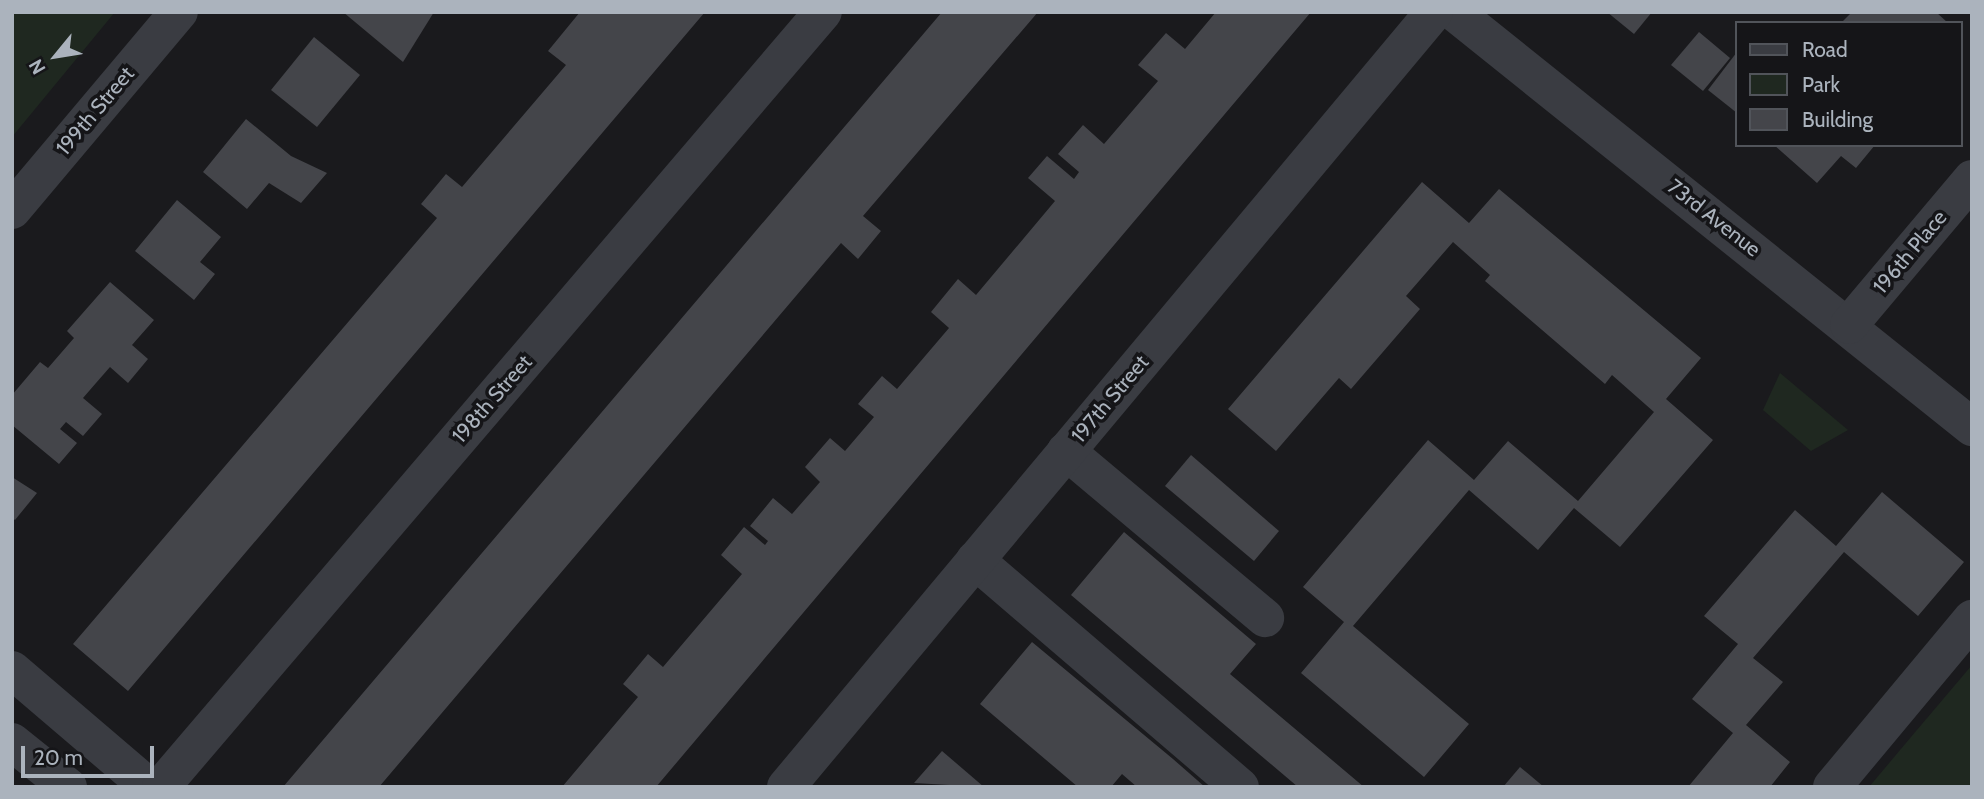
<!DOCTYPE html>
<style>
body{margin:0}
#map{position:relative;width:1984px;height:799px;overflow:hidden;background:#1a1a1d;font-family:Cabin,sans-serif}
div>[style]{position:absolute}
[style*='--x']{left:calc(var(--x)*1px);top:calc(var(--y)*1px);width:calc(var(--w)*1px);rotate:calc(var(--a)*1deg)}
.green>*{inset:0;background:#1f2820}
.building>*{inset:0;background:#44454a}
.minor>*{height:38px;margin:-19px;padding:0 19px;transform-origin:19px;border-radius:19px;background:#3a3c42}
span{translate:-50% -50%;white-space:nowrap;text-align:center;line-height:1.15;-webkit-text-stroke:7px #151518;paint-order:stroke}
.street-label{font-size:21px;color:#abb3bd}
.frame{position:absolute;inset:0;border:14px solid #abb3bd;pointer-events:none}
.legend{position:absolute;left:1735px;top:21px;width:228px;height:126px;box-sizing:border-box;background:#151518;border:2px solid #51545a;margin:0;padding:9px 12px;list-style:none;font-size:21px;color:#abb3bd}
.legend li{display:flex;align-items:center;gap:14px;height:35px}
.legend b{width:35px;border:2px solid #51545a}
.north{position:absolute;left:21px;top:21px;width:70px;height:70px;-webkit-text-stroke:5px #151518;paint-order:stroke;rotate:240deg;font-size:19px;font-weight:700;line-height:28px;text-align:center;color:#abb3bd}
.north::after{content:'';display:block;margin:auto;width:24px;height:32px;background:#abb3bd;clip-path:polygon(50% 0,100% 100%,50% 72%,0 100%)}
.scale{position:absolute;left:21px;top:746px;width:133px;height:32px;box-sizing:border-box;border:4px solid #abb3bd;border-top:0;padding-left:9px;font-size:21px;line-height:24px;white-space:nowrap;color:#abb3bd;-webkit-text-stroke:5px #151518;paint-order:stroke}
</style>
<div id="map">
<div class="green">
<div style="clip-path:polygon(12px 12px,115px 12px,12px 137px)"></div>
<div style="clip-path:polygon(1780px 373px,1848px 430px,1811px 451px,1763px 410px)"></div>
<div style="clip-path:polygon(1972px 665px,1972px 787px,1869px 787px,1911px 737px)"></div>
</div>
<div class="building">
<div style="clip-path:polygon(343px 12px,434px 12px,403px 62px)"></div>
<div style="clip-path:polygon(580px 12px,705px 12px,128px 691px,73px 644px,437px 218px,421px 204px,446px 174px,462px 187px,566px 65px,548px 51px)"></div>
<div style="clip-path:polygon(942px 12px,1038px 12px,863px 216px,881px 231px,858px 259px,841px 243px,379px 787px,283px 787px)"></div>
<div style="clip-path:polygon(1216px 12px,1311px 12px,656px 787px,562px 787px,638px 697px,623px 684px,648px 654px,663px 667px,742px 574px,721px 555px,744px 527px,765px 545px,768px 541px,750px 526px,773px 498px,792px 514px,820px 482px,805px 467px,830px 438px,845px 451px,874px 417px,858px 404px,882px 376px,897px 389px,949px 328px,931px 312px,958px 279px,976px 295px,1055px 201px,1028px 178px,1047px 156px,1074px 179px,1079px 172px,1058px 154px,1083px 125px,1104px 144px,1158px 81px,1138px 65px,1166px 33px,1185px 49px)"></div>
<div style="clip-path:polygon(1607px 12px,1652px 12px,1634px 34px)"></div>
<div style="clip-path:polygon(1852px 12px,1936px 12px,1948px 23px,1841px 23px)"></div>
<div style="clip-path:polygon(1699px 32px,1730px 58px,1703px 91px,1671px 65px)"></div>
<div style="clip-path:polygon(314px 37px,360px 75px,317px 127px,271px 90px)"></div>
<div style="clip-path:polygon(1737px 52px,1737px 113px,1708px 90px)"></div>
<div style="clip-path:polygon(246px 119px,291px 156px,327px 173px,301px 203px,269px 183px,247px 209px,203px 172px)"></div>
<div style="clip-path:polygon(1774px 145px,1875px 145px,1856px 168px,1841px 156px,1817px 183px)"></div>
<div style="clip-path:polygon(1422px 182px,1469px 223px,1499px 189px,1701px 358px,1666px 399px,1713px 440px,1620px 547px,1574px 508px,1538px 550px,1469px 490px,1353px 626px,1469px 724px,1424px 777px,1301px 673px,1344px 622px,1303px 587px,1428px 440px,1474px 480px,1508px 441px,1578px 501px,1654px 412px,1612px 375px,1605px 384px,1485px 281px,1490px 275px,1453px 242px,1406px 296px,1420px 309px,1351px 389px,1339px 378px,1276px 451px,1228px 409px)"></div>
<div style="clip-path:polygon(177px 200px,221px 237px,200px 262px,215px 274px,194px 300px,135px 251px)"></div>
<div style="clip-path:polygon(110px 282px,154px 320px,132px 345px,148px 359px,128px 383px,110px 367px,96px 383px,83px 398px,102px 414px,83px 436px,66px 422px,60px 429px,77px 443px,59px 464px,12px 425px,12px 395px,40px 362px,48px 368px,74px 338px,67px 331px)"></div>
<div style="clip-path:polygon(1191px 455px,1279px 531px,1254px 561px,1165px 486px)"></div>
<div style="clip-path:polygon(12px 477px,37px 493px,15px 520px,12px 518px)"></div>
<div style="clip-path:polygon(1882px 492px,1964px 562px,1918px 616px,1844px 552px,1753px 658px,1783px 682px,1746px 725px,1790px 762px,1770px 787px,1688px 787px,1733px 733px,1692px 699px,1738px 644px,1704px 616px,1795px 510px,1836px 546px)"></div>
<div style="clip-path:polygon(1124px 532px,1256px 644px,1230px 674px,1364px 787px,1298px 787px,1071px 595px)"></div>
<div style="clip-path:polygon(1032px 642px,1173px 759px,1205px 787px,1137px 787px,1122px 774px,1111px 787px,1078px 787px,980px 704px)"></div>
<div style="clip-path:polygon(942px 751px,984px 787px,914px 783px)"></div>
<div style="clip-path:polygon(1520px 767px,1544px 787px,1503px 787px)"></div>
</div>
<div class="minor">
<div style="--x:1454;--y:12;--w:664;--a:38.7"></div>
<div style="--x:12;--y:210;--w:259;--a:-49.9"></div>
<div style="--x:1849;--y:325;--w:191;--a:-49.9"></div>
<div style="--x:1066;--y:451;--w:260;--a:40"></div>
<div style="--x:975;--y:560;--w:349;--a:40.6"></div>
<div style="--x:12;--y:670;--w:180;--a:40.5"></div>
<div style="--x:12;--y:742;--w:72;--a:38.8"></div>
<div style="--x:161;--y:787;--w:1019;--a:-49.5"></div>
<div style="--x:786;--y:787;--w:1010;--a:-50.1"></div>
<div style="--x:1832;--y:787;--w:219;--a:-50.2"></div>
</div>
<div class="street-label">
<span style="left:95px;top:111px;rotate:-50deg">199th Street</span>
<span style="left:1714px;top:218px;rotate:38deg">73rd Avenue</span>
<span style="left:1910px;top:252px;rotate:-50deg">196th Place</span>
<span style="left:492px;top:399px;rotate:-49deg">198th Street</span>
<span style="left:1110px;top:399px;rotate:-50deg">197th Street</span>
</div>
<div class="frame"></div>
<ul class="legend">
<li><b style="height:9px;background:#3a3c42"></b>Road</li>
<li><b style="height:19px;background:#1f2820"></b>Park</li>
<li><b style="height:19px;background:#44454a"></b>Building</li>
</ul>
<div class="north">N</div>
<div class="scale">20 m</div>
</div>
